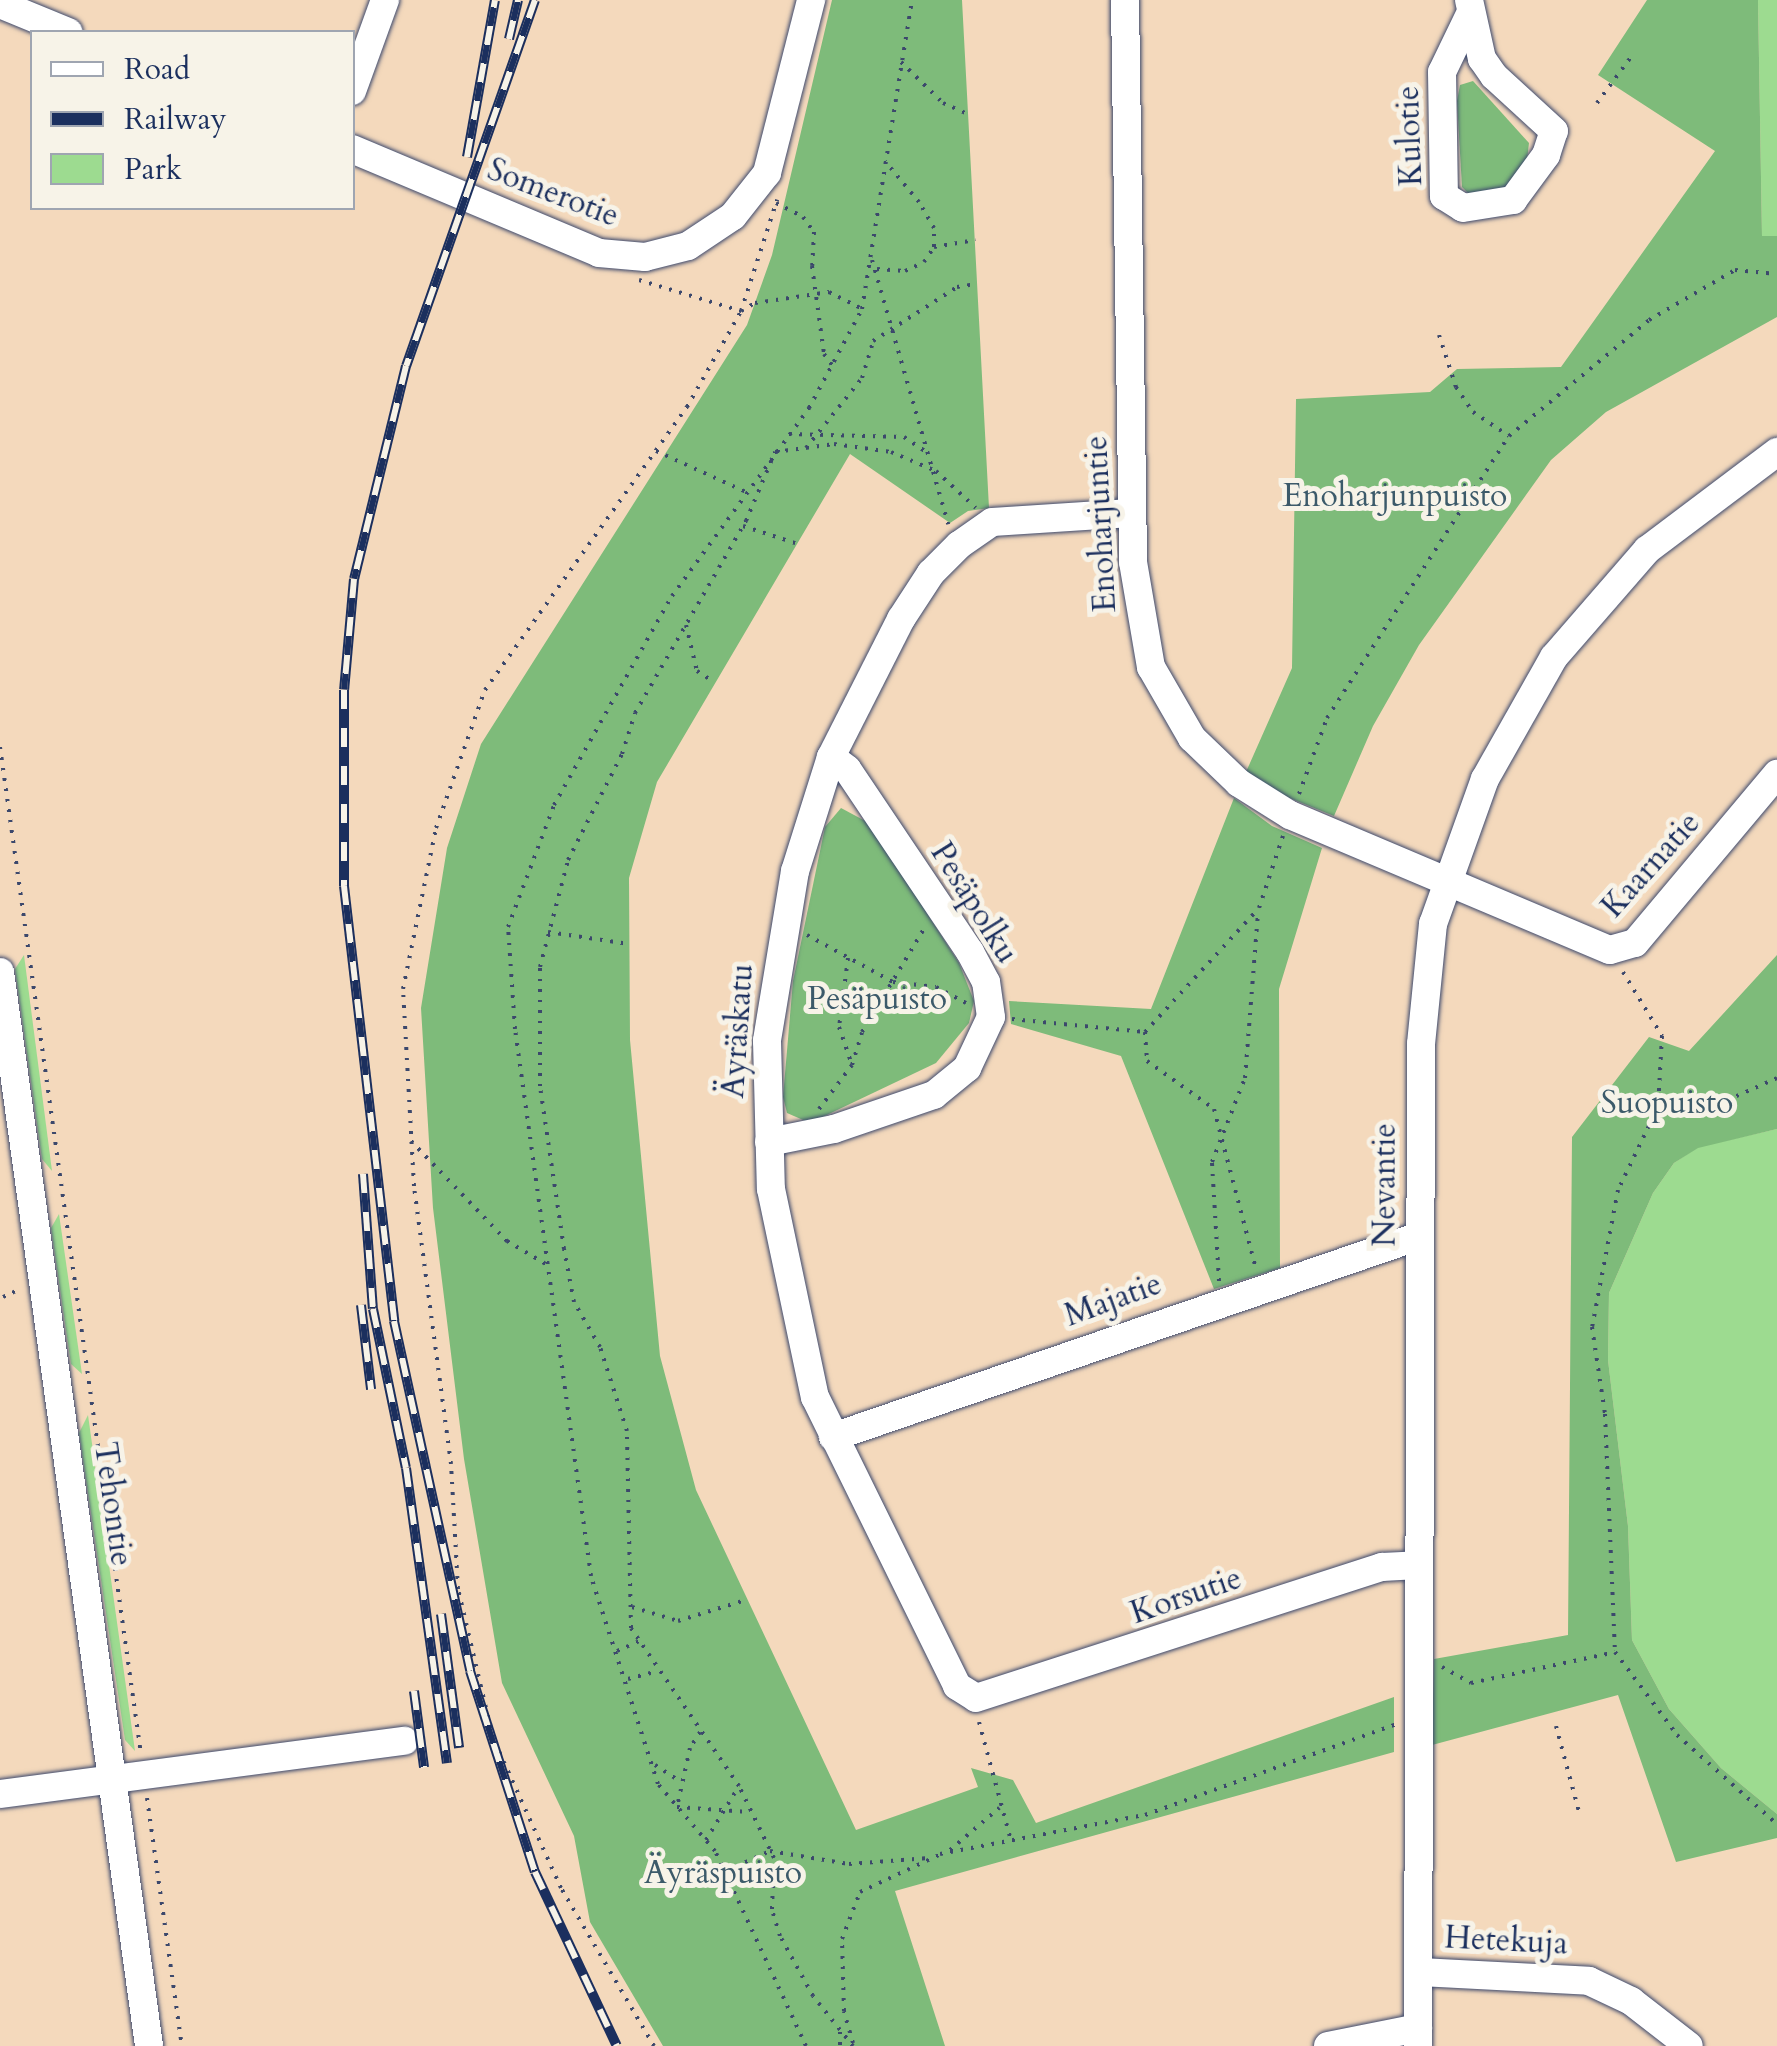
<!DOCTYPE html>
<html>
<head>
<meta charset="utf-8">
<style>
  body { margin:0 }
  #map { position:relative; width:1777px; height:2046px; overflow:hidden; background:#f4d9bc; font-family:Cardo,serif }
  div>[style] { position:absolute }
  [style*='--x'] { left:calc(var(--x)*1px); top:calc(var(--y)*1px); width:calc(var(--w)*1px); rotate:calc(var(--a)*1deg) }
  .green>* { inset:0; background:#9ddb90 }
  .forest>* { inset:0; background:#7ebb7a }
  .path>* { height:4px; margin-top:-2px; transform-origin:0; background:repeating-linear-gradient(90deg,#3c486c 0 2.5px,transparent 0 10.5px) }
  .roads { filter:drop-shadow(0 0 2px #3c486c) drop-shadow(0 0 2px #3c486c) }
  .minor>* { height:28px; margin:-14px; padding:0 14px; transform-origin:14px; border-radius:14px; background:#fff }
  .rail>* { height:10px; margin-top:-5px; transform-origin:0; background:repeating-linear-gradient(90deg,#f7f3e8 0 19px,#1b2f5e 0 38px); box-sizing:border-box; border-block:2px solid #1b2f5e }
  span { translate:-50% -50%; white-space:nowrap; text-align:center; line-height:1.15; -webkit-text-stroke:10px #f7f3e8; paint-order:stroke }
  .street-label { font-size:32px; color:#1b2f5e }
  .park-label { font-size:32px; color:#3c5a6a }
  .legend { position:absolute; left:30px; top:30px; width:325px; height:180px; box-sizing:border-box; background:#f7f3e8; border:2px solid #9fa5b1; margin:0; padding:12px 18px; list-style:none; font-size:30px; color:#1b2f5e }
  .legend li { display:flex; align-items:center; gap:20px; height:50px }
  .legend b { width:50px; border:2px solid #9fa5b1 }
</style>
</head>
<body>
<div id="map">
  <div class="green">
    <div style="clip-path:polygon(1758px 0,1777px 0,1777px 236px,1762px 236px)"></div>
    <div style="clip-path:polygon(24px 955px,52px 1171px,42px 1159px,15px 969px)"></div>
    <div style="clip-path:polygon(1777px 1129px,1777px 1814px,1721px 1768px,1669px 1709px,1632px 1640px,1628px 1526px,1608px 1360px,1609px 1293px,1653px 1193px,1674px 1163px,1698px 1147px)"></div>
    <div style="clip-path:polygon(59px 1214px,82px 1374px,71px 1364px,51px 1228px)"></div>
    <div style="clip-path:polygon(88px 1415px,135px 1751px,125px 1740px,79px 1433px)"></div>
  </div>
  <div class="forest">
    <div style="clip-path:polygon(832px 0,962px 0,989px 508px,968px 511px,950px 523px,850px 454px,657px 782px,629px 878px,630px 1040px,660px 1356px,696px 1490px,856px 1830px,978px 1787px,971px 1768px,1013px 1780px,1036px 1823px,1394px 1697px,1394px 1752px,895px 1891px,945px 2046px,663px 2046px,590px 1922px,574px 1836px,502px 1683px,464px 1459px,433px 1208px,421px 1008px,447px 848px,481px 744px,747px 325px,772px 255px)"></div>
    <div style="clip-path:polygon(1647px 0,1758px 0,1762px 236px,1777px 236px,1777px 317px,1606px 412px,1551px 460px,1419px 645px,1373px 726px,1334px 816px,1282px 795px,1246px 772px,1292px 668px,1296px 399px,1430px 392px,1457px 369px,1561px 367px,1715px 151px,1598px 75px)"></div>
    <div style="clip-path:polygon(1473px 81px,1529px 143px,1526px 168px,1512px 194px,1469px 194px,1462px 187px,1457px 101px,1460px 85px)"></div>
    <div style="clip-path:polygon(1234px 798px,1272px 826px,1322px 848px,1279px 989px,1280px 1268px,1214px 1289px,1121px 1056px,1011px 1024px,1009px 1001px,1151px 1009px)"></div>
    <div style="clip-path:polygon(841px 808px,869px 823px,959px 963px,974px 1001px,969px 1023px,936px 1063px,810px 1123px,787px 1113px,783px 1097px,793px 981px,825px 827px)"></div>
    <div style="clip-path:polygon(1777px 955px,1777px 1129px,1698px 1148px,1674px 1163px,1653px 1193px,1609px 1293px,1608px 1360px,1628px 1526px,1632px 1640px,1669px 1709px,1721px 1768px,1777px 1814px,1777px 1838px,1676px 1862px,1618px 1695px,1432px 1745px,1434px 1659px,1568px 1635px,1572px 1137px,1649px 1037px,1689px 1051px)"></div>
  </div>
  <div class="path">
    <div style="--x:901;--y:62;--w:59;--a:44.3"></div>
    <div style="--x:943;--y:103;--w:27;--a:24"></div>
    <div style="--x:1597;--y:103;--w:57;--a:-53.5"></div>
    <div style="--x:776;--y:203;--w:30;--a:27"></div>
    <div style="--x:803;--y:217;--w:19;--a:54"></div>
    <div style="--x:814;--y:232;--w:34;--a:93"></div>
    <div style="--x:812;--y:266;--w:89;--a:82.2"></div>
    <div style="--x:824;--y:354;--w:17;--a:54"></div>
    <div style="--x:934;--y:247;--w:42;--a:-9.7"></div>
    <div style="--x:872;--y:260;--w:275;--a:73.9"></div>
    <div style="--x:877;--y:269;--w:28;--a:4"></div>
    <div style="--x:905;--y:271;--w:21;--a:-25"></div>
    <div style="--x:924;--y:262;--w:18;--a:-56"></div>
    <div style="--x:934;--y:247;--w:19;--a:-90"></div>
    <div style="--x:934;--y:228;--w:30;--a:-120"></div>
    <div style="--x:919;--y:202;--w:53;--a:-129.7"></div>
    <div style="--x:639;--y:280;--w:107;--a:16.9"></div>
    <div style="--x:741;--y:311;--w:16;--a:-30"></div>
    <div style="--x:755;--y:303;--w:75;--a:-8.5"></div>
    <div style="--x:829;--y:292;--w:37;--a:27"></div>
    <div style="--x:1439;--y:335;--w:55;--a:71.9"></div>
    <div style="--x:1456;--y:387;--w:30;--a:56"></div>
    <div style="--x:1473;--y:412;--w:43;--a:33.7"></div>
    <div style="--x:789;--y:434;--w:115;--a:1.5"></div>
    <div style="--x:904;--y:437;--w:30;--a:34"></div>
    <div style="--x:806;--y:448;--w:90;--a:-51.3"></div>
    <div style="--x:862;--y:378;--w:39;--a:-73"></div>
    <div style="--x:873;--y:341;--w:100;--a:-32.7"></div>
    <div style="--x:957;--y:287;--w:20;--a:-9"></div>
    <div style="--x:656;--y:451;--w:99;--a:24.5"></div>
    <div style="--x:743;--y:526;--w:55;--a:18.1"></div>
    <div style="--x:686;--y:625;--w:47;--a:76.6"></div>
    <div style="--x:697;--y:671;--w:20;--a:33"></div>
    <div style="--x:0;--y:747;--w:1017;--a:82.03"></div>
    <div style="--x:1299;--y:794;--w:81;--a:-69.8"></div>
    <div style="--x:1327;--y:718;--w:336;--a:-57.2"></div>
    <div style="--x:1509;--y:436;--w:182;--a:-39.6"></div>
    <div style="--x:1649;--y:320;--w:99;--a:-30.2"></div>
    <div style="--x:1735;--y:270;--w:42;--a:5.4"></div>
    <div style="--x:548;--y:932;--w:82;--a:8.4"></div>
    <div style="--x:807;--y:935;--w:98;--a:28.7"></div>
    <div style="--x:893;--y:982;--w:43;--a:6.6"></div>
    <div style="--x:936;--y:987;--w:34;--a:28"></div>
    <div style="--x:848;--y:958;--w:70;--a:97.4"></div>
    <div style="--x:839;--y:1027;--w:40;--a:71.1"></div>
    <div style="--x:1623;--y:972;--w:75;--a:58.6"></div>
    <div style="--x:1662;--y:1036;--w:71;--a:93.2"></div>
    <div style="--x:1012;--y:1019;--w:134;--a:5.6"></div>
    <div style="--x:1145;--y:1032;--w:29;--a:86"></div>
    <div style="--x:1147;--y:1061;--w:82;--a:35.6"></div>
    <div style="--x:1214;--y:1109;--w:165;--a:75.3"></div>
    <div style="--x:1145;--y:1032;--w:168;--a:-47.4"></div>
    <div style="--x:1259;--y:908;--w:76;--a:-71.6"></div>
    <div style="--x:1777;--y:1078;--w:59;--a:156"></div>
    <div style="--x:1723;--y:1102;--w:65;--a:175.6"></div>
    <div style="--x:1658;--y:1107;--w:92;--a:115.7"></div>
    <div style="--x:1618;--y:1190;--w:139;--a:100.7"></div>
    <div style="--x:1592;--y:1327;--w:88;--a:81.5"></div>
    <div style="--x:1605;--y:1414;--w:238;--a:87.6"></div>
    <div style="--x:1615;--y:1652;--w:104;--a:53.2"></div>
    <div style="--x:1677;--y:1735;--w:134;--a:41.7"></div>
    <div style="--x:819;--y:1109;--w:55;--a:-53.1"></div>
    <div style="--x:852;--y:1065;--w:34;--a:-73"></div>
    <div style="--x:862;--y:1032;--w:120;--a:-59"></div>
    <div style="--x:411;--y:1141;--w:139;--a:46.2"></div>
    <div style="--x:507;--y:1241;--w:49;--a:30.8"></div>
    <div style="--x:1219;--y:1281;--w:119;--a:-93.4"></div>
    <div style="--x:1212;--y:1162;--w:90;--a:-68.6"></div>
    <div style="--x:1245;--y:1078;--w:167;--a:-85.5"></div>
    <div style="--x:3;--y:1297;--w:19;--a:-25"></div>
    <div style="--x:632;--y:1607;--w:48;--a:16.9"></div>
    <div style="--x:678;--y:1621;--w:71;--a:-17.2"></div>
    <div style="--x:617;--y:1651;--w:24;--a:-24"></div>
    <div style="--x:1442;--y:1667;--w:33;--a:29"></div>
    <div style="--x:1471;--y:1683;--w:147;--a:-12.1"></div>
    <div style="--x:628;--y:1679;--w:30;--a:-15"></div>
    <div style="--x:979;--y:1722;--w:123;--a:74.9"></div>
    <div style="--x:1556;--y:1726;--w:89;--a:75"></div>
    <div style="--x:700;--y:1732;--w:19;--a:122"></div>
    <div style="--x:690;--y:1748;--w:60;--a:102.4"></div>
    <div style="--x:677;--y:1807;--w:72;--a:4"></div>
    <div style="--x:655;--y:1765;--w:30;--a:33"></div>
    <div style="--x:147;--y:1798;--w:250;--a:82"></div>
    <div style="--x:706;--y:1840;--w:63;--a:-58.6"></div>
    <div style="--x:950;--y:1850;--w:65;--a:-40.6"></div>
    <div style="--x:940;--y:1854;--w:209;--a:-10.8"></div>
    <div style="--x:1145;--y:1815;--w:268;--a:-19.9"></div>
    <div style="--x:726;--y:1871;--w:48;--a:-24.4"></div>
    <div style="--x:770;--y:1851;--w:80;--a:9.3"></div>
    <div style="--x:849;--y:1864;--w:80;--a:-4.3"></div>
    <div style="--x:840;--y:2032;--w:14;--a:90"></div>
    <div style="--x:853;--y:2043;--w:33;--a:-106"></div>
    <div style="--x:844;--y:2011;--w:72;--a:-91.6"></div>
    <div style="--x:842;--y:1939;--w:50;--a:-69"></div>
    <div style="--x:860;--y:1892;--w:89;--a:-25.1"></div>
    <div style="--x:654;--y:2046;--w:183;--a:-120.5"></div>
    <div style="--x:561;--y:1888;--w:165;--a:-114.4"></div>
    <div style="--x:493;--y:1738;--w:153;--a:-103.2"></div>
    <div style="--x:458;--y:1589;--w:125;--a:-93.2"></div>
    <div style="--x:451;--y:1464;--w:280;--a:-97.6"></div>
    <div style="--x:414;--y:1186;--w:197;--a:-93.2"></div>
    <div style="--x:403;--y:989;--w:164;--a:-78.4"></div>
    <div style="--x:436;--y:828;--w:146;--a:-70.5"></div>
    <div style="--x:485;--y:690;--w:348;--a:-54.5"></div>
    <div style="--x:687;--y:407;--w:110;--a:-60.6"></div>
    <div style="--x:741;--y:311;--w:117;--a:-72"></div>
    <div style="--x:806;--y:2046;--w:215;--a:-115"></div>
    <div style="--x:715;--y:1851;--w:88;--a:-130.4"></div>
    <div style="--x:658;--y:1784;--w:219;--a:-107.9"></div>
    <div style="--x:591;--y:1576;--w:552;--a:-97.91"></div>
    <div style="--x:515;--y:1029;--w:102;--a:-93.9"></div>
    <div style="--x:508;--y:927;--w:130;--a:-69.3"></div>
    <div style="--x:554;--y:805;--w:240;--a:-60.6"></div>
    <div style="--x:672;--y:596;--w:233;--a:-53.9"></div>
    <div style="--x:809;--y:408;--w:112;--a:-61.8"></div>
    <div style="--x:862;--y:309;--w:313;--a:-80.8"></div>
    <div style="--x:853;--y:2046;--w:64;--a:-128.7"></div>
    <div style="--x:813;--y:1996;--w:68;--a:-118.8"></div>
    <div style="--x:780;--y:1936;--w:28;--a:-107"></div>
    <div style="--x:772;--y:1909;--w:51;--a:-87.8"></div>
    <div style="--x:774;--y:1858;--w:80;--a:-115.9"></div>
    <div style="--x:739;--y:1786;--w:191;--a:-124.4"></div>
    <div style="--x:631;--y:1628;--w:197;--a:-91.2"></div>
    <div style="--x:627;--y:1431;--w:88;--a:-107.8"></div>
    <div style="--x:600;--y:1347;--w:52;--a:-120"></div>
    <div style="--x:574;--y:1302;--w:54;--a:-100.7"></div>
    <div style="--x:564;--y:1249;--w:165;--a:-98.4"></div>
    <div style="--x:540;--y:1086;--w:119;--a:-90"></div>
    <div style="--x:540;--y:967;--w:111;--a:-75.3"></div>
    <div style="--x:568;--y:860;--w:119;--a:-63"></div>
    <div style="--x:622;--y:754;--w:43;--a:-72.4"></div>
    <div style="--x:635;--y:713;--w:222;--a:-60"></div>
    <div style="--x:746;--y:521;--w:75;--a:-67.2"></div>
    <div style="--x:775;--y:452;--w:60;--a:-7.7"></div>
    <div style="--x:834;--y:444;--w:58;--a:8"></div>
    <div style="--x:891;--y:452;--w:49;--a:22.9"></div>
    <div style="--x:936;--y:471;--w:54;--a:42.8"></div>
  </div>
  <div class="roads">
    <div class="minor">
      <div style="--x:1125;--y:0;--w:562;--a:89.18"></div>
      <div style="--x:1133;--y:562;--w:107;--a:80.3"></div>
      <div style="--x:1151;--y:667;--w:82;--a:60"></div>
      <div style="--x:1192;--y:738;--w:65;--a:43.8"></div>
      <div style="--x:1239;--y:783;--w:60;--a:32.1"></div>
      <div style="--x:1290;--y:815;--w:347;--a:22.9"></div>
      <div style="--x:1610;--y:950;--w:26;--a:-16"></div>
      <div style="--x:1635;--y:943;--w:221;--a:-50"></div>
      <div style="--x:0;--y:4;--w:74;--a:22.4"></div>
      <div style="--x:1469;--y:16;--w:62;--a:115.7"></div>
      <div style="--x:1442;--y:72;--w:124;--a:89.1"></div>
      <div style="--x:1444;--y:196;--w:22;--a:32"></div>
      <div style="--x:1463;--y:208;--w:51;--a:-9.1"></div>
      <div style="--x:1513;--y:200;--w:56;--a:-53.7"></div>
      <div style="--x:1546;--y:155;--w:25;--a:-72"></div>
      <div style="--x:1554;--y:131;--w:81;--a:-137.5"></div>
      <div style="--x:1494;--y:76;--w:21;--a:-125"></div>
      <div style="--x:1482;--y:59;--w:60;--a:-102.4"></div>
      <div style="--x:352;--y:91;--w:97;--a:-70.1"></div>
      <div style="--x:352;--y:149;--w:268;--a:22.8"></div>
      <div style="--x:599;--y:253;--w:46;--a:5"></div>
      <div style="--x:645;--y:257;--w:44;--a:-14.3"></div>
      <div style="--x:688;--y:246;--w:54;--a:-33.7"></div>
      <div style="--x:733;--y:216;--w:55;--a:-51.7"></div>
      <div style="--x:767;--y:173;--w:179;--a:-75.7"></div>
      <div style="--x:1131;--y:513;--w:139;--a:176.3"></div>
      <div style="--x:992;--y:522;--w:40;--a:145.1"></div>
      <div style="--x:959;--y:545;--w:40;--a:135"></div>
      <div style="--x:931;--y:573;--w:55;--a:123.1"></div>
      <div style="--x:901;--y:619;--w:155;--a:116.9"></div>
      <div style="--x:831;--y:757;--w:120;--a:107.5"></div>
      <div style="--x:795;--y:871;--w:172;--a:99.4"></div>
      <div style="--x:767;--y:1041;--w:148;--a:88.5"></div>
      <div style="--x:771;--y:1189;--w:213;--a:78.1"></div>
      <div style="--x:815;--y:1397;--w:322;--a:63.8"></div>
      <div style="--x:957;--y:1686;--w:22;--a:32"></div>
      <div style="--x:976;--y:1698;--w:427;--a:-17.9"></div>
      <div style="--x:1382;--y:1567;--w:36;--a:-3"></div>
      <div style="--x:0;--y:972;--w:1084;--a:82.1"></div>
      <div style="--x:769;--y:1142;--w:66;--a:-11.3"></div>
      <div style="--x:834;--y:1129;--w:106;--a:-18.8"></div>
      <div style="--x:934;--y:1095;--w:43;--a:-39.3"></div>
      <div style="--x:967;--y:1068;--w:56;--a:-64.8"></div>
      <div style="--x:991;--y:1017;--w:35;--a:-98"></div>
      <div style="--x:986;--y:982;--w:34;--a:-118"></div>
      <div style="--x:970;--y:952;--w:220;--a:-123.9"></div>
      <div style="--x:847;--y:769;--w:20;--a:-143"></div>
      <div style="--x:833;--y:1437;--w:620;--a:-18.93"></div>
      <div style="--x:0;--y:1794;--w:408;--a:-7.5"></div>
      <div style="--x:1420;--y:1972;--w:169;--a:3"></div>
      <div style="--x:1589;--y:1981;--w:47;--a:25.5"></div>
      <div style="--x:1631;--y:2001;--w:73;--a:37.8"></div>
      <div style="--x:1328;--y:2046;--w:92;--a:-11.3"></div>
      <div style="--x:1418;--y:2046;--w:1002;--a:-89.83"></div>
      <div style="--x:1421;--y:1044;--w:121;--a:-84.3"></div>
      <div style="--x:1433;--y:924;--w:154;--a:-70.3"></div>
      <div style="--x:1485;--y:779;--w:140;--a:-60.5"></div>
      <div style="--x:1554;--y:657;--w:142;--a:-49"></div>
      <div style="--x:1647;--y:550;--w:163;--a:-37"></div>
    </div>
  </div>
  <div class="rail">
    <div style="--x:535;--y:0;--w:388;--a:109.4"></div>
    <div style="--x:406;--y:366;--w:219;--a:103.7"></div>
    <div style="--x:354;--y:579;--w:111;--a:95.1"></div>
    <div style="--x:344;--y:690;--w:196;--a:90"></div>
    <div style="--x:344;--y:886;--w:438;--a:83.4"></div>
    <div style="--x:394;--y:1321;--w:358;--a:77.7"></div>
    <div style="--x:470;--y:1671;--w:211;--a:72.1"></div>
    <div style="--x:535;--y:1872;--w:192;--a:64.8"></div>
    <div style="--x:509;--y:39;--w:40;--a:-77"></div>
    <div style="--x:467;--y:157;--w:159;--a:-79.9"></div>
    <div style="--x:363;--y:1174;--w:135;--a:85.8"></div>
    <div style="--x:373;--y:1309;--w:162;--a:78.3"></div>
    <div style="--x:406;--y:1468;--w:298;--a:82.1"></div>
    <div style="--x:361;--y:1305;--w:85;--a:83.2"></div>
    <div style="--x:441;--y:1614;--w:135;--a:82.3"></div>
    <div style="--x:414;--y:1691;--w:77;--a:82.5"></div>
  </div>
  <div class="street-label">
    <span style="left:1410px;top:136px;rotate:-92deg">Kulotie</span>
    <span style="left:553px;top:193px;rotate:21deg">Somerotie</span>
    <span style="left:1101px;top:524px;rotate:-93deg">Enoharjuntie</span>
    <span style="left:1651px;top:865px;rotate:-48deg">Kaarnatie</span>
    <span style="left:974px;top:903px;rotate:58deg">Pesäpolku</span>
    <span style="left:738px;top:1031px;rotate:-86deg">Äyräskatu</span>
    <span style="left:1385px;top:1185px;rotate:-90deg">Nevantie</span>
    <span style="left:1113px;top:1300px;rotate:-20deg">Majatie</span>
    <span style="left:113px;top:1504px;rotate:82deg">Tehontie</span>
    <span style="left:1186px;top:1596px;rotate:-19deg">Korsutie</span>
    <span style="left:1506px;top:1941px;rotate:3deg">Hetekuja</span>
  </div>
  <div class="park-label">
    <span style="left:1395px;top:496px">Enoharjunpuisto</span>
    <span style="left:877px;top:999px">Pesäpuisto</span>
    <span style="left:1667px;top:1103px">Suopuisto</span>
    <span style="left:723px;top:1873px">Äyräspuisto</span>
  </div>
  <ul class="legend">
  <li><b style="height:12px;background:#fff"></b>Road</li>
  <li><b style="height:12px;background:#1b2f5e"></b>Railway</li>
  <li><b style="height:28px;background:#9ddb90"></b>Park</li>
  </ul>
</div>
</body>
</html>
